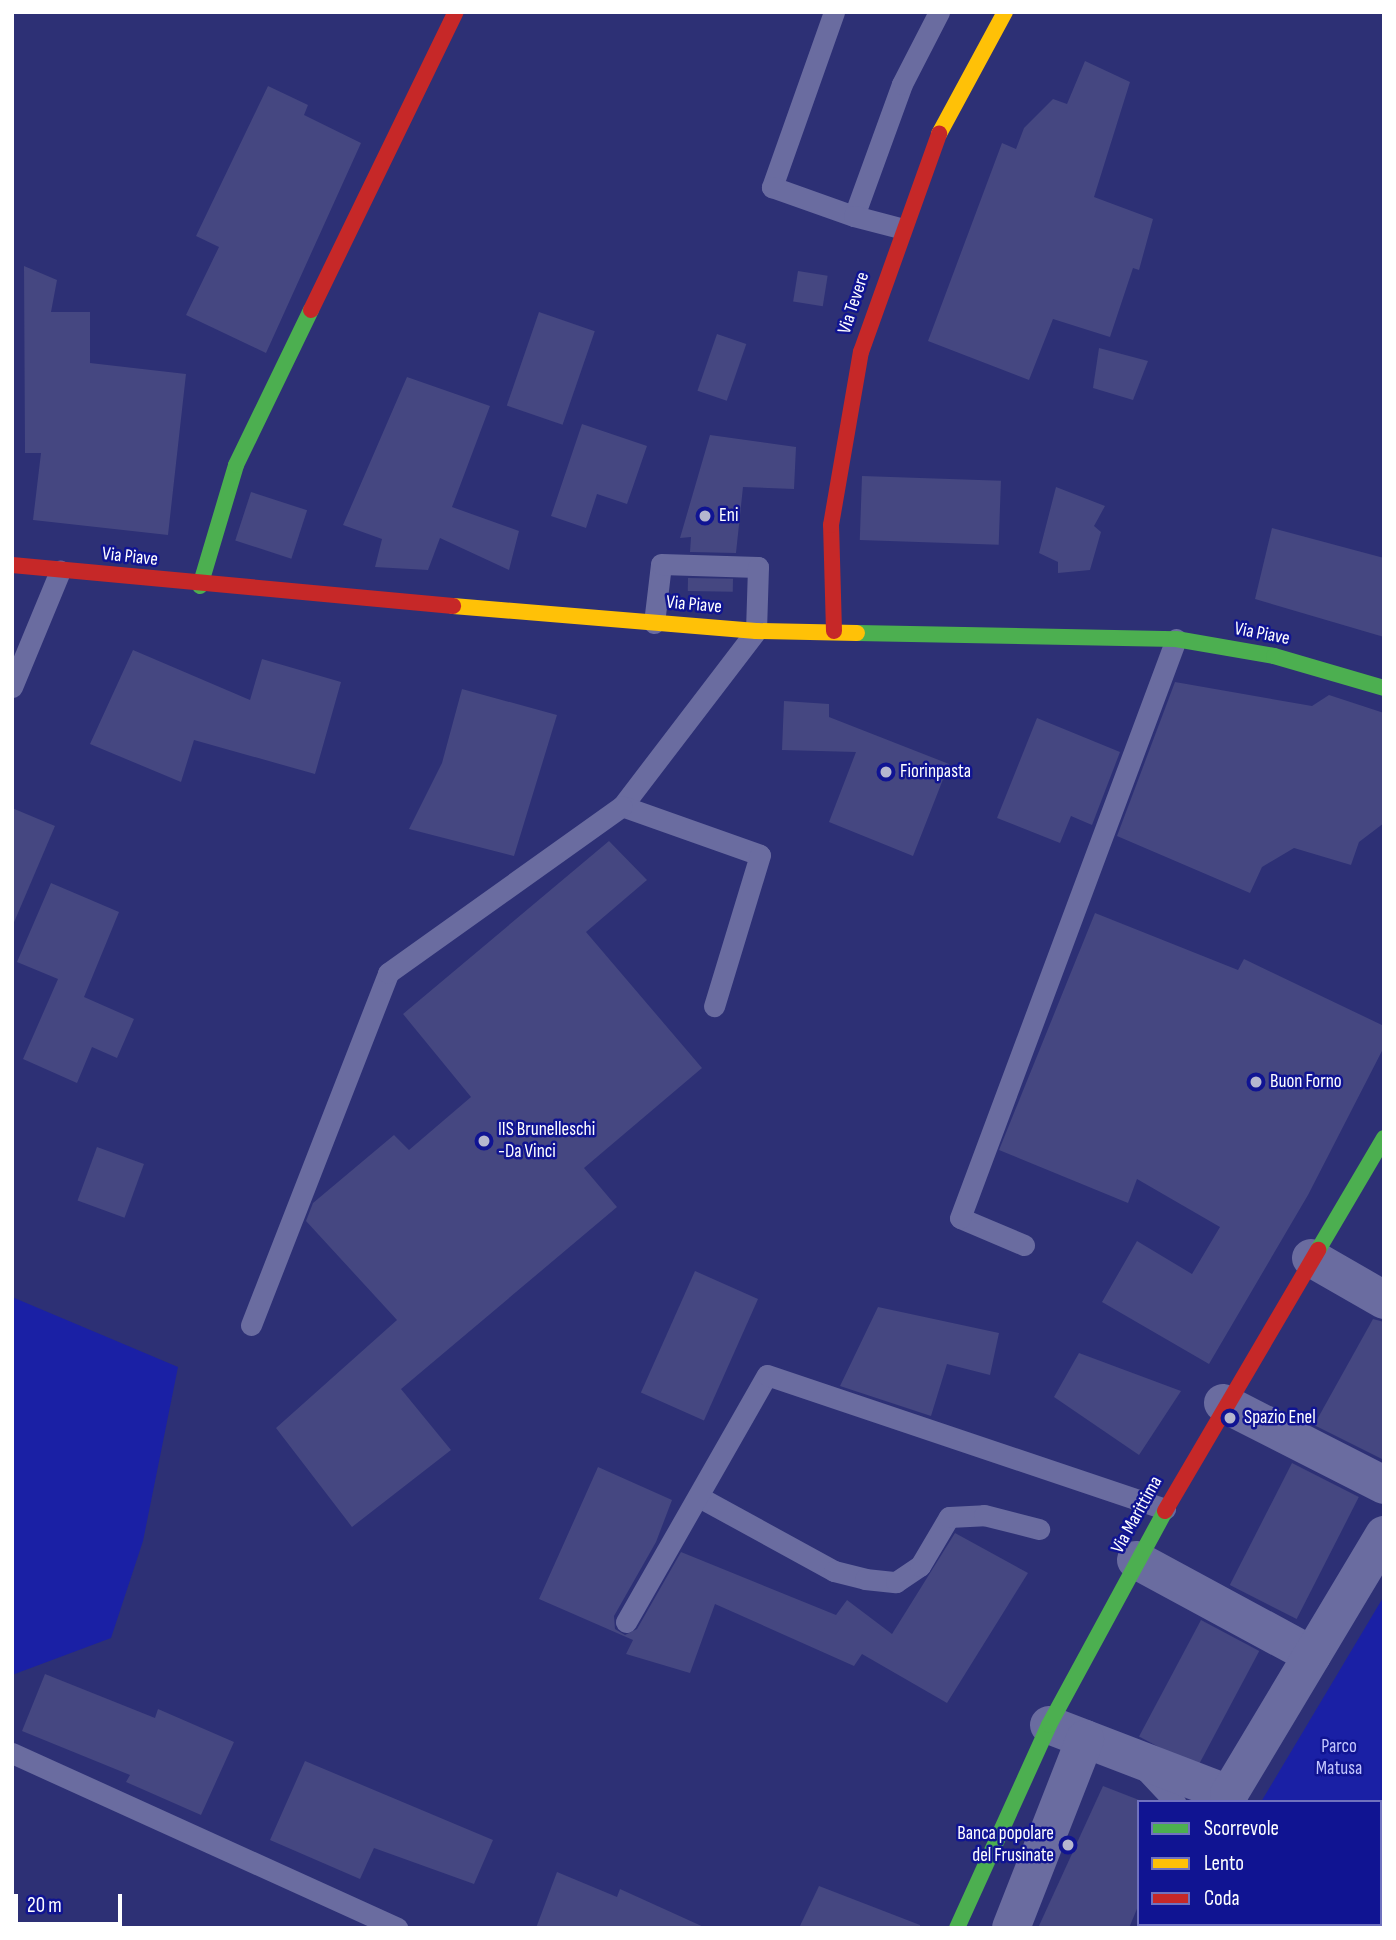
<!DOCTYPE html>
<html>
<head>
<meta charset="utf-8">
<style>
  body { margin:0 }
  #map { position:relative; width:1396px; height:1940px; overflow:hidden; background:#2d3075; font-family:"Sofia Sans Condensed",sans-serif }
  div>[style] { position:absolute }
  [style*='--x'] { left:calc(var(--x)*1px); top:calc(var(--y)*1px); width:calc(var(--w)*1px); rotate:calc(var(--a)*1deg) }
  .green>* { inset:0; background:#1a20a5 }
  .building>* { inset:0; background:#454781; transform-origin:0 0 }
  .lane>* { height:21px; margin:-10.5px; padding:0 10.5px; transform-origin:10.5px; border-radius:10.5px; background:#6a6ca0 }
  .street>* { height:38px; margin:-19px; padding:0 19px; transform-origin:19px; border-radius:19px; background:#6a6ca0 }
  .fast>* { height:16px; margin:-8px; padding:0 8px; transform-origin:8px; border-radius:8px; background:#4caf50 }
  .slow>* { height:16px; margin:-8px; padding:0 8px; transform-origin:8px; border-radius:8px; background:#ffc107 }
  .jam>* { height:16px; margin:-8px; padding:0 8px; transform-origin:8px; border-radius:8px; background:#c62828 }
  .dots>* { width:19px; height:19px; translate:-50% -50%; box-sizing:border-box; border:4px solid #101492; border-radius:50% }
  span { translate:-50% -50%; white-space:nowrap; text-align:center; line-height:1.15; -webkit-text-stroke:5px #101492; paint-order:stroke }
  .street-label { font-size:19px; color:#fff }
  .poi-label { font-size:19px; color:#fff }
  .left { translate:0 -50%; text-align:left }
  .right { translate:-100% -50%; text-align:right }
  .park-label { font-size:19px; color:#c3c6fe }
  .frame { position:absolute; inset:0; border:14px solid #fff; pointer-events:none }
  .legend { position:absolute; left:1137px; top:1800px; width:245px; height:126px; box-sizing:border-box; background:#101492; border:2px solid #7072be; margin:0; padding:9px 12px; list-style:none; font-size:21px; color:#fff }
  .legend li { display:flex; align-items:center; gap:14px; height:35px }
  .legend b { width:35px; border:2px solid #7072be }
  .scale { position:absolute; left:14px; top:1894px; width:108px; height:32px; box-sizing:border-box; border:4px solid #fff; border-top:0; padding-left:9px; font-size:21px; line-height:24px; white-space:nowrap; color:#fff; -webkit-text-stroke:5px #101492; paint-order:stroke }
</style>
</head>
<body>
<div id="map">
  <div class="green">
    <div style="clip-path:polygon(12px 1297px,178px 1367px,143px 1541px,111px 1638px,12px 1675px)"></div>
    <div style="clip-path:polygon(1384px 1596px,1384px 1905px,1380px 1802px,1261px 1802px)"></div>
  </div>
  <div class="building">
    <div style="clip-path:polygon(1085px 61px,1130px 82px,1094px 197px,1153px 219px,1139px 270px,1133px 268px,1110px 337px,1053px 319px,1029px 380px,928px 341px,1002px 143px,1016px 149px,1024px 128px,1053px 99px,1067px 104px)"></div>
    <div style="clip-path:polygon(268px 86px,308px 105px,304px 115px,361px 143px,266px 353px,186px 315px,219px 247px,196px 236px)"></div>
    <div style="clip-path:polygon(24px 266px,57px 280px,51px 312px,90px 312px,90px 363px,186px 374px,168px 535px,33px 520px,41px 453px,25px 453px)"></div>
    <div style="left:798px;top:271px;width:30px;height:31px;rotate:9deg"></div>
    <div style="left:539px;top:312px;width:59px;height:99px;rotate:19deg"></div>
    <div style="left:717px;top:334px;width:31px;height:60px;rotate:19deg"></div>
    <div style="clip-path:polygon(1099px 348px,1148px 361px,1133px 400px,1093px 388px)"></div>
    <div style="clip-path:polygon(407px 377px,490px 406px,452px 507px,519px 531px,509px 570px,440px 538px,428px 570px,375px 567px,382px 539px,343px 525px)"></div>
    <div style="clip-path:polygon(582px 424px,647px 446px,627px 504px,597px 494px,586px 528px,551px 516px)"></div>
    <div style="clip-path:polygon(710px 435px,796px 447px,794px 489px,743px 487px,736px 553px,690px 552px,691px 537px,680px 538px)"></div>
    <div style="left:862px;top:476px;width:139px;height:64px;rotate:2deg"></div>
    <div style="clip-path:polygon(1056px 487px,1105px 506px,1094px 526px,1101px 532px,1090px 570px,1058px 573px,1058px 562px,1039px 553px)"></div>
    <div style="left:251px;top:492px;width:59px;height:51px;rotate:18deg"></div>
    <div style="clip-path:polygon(1272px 528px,1384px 558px,1384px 637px,1255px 599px)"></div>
    <div style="left:688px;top:578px;width:45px;height:13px;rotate:1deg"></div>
    <div style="clip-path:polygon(133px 650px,250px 700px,262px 659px,341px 682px,315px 774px,194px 740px,181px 782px,90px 744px)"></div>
    <div style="clip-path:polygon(1175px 682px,1312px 706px,1329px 695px,1384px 713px,1384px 823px,1359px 842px,1351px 865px,1294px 848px,1262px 867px,1250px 893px,1117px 836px)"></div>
    <div style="clip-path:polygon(462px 689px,557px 715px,514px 856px,409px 829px,442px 763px)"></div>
    <div style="clip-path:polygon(784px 701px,829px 704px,829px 717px,949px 764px,913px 856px,829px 822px,856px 752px,782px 750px)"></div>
    <div style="clip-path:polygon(1037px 718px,1120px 752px,1092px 825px,1071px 816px,1060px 843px,997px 818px)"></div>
    <div style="clip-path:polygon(12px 808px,55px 826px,12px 927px)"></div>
    <div style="clip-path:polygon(609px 841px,647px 880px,586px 932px,702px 1068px,584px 1168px,617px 1207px,401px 1389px,451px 1450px,352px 1527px,276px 1428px,397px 1320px,306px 1221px,313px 1203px,394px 1135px,409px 1150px,471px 1097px,403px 1014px)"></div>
    <div style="clip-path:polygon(51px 883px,119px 912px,84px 997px,134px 1019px,117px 1058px,92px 1047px,77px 1083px,23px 1059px,58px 979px,17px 962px)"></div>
    <div style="clip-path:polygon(1095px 913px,1238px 970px,1244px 959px,1384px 1026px,1384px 1047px,1308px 1195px,1209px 1364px,1102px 1302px,1137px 1241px,1192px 1274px,1220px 1227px,1137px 1179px,1128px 1203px,999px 1150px)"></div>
    <div style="left:97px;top:1147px;width:50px;height:57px;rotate:20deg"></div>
    <div style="left:695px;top:1271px;width:69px;height:133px;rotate:24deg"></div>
    <div style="clip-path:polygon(878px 1307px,999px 1333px,990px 1375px,947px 1364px,931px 1416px,840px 1386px)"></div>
    <div style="clip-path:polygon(1373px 1319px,1384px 1322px,1384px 1460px,1314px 1425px)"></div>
    <div style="clip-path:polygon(1079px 1353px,1181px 1391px,1139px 1455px,1054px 1397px)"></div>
    <div style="left:1292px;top:1463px;width:75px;height:137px;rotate:27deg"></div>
    <div style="clip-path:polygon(598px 1467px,672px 1500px,656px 1542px,614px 1616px,615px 1629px,625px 1635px,637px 1629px,681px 1552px,836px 1615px,847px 1600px,892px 1634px,955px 1533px,1028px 1573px,947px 1703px,862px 1654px,854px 1666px,715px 1604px,690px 1673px,626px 1654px,633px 1640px,539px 1599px)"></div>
    <div style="left:1201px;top:1620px;width:66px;height:132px;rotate:28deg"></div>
    <div style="clip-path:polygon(45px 1674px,155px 1718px,158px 1709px,234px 1742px,201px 1815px,126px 1782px,130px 1775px,22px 1731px)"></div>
    <div style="clip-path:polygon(305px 1761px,493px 1840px,474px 1884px,374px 1848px,360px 1879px,270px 1840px)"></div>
    <div style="clip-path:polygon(1103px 1786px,1139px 1800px,1139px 1904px,1129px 1928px,1038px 1928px)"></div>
    <div style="clip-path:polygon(557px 1872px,617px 1897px,620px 1889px,706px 1928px,536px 1928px)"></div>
    <div style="clip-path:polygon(819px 1886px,920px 1925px,920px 1928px,799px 1928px)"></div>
  </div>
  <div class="lane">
    <div style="--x:834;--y:12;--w:186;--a:109.5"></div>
    <div style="--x:772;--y:187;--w:87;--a:19.5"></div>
    <div style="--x:854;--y:216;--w:140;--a:-70"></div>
    <div style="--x:902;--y:84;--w:81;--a:-62.8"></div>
    <div style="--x:854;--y:216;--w:48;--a:14.6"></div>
    <div style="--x:654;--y:623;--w:59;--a:-83.2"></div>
    <div style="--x:661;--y:564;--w:97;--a:1.8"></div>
    <div style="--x:758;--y:567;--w:64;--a:91.8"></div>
    <div style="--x:756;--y:631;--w:220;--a:127.4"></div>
    <div style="--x:622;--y:806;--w:146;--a:19.5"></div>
    <div style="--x:760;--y:855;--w:158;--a:106.9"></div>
    <div style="--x:12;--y:687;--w:126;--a:-67.5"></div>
    <div style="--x:1024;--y:1245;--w:69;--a:-157.1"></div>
    <div style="--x:960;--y:1218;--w:618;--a:-69.54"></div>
    <div style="--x:251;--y:1325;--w:378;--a:-68.7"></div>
    <div style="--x:388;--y:973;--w:287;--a:-35.5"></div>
    <div style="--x:699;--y:1497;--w:154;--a:28.7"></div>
    <div style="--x:834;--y:1571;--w:32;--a:14"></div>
    <div style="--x:865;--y:1579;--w:31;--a:6"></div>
    <div style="--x:896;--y:1582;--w:29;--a:-34"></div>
    <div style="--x:920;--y:1566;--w:57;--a:-59.4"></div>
    <div style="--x:949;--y:1517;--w:35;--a:-3"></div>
    <div style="--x:984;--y:1515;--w:57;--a:14.3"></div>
    <div style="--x:626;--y:1622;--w:284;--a:-60.3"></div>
    <div style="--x:767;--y:1375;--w:420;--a:18.6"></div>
    <div style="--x:12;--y:1753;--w:423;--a:24.4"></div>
    <div style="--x:1143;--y:1768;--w:47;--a:46.7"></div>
    <div style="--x:1295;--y:1924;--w:11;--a:22"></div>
  </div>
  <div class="street">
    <div style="--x:1311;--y:1258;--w:84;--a:29.9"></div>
    <div style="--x:1223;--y:1403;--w:181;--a:27"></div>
    <div style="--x:1136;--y:1560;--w:200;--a:28.4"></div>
    <div style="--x:1049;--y:1725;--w:193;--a:21"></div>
    <div style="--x:1229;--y:1794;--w:302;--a:-59.1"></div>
    <div style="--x:1011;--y:1928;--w:203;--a:-68.6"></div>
  </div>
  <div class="fast">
    <div style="--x:200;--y:586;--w:126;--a:-73.4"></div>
    <div style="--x:236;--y:465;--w:172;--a:-64.2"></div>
    <div style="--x:857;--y:633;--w:319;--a:1.1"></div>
    <div style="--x:1176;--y:639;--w:99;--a:9.8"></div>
    <div style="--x:1274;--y:656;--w:115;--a:16.2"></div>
    <div style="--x:1318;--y:1250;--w:130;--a:-59.5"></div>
    <div style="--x:957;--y:1928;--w:223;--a:-65.6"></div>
    <div style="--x:1049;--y:1725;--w:243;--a:-61.5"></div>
  </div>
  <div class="slow">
    <div style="--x:939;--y:134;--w:139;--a:-61.6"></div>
    <div style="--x:453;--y:606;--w:304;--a:4.7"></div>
    <div style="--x:756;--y:631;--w:101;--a:1.1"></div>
  </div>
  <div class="jam">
    <div style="--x:311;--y:310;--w:331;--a:-64.1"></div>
    <div style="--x:12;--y:565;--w:443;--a:5.3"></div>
    <div style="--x:834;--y:631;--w:106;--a:-91.6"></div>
    <div style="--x:831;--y:525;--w:176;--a:-80.2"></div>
    <div style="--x:861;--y:352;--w:232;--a:-70.3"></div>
    <div style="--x:1165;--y:1511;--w:303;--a:-59.6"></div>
  </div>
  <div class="dots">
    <div style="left:705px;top:516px;background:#b6b7cf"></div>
    <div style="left:886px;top:772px;background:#b6b7cf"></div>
    <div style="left:1256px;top:1082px;background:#b6b7cf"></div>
    <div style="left:484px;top:1141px;background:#b6b7cf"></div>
    <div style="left:1230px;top:1418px;background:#b6b7cf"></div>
    <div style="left:1068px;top:1845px;background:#b6b7cf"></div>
  </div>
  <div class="street-label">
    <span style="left:854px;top:303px;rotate:-72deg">Via Tevere</span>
    <span style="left:130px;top:557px;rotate:6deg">Via Piave</span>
    <span style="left:694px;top:605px;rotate:5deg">Via Piave</span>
    <span style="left:1262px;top:634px;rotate:11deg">Via Piave</span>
    <span style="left:1137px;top:1515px;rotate:-61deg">Via Marittima</span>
  </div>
  <div class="poi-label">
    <span class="left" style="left:719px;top:516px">Eni</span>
    <span class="left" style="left:900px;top:772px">Fiorinpasta</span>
    <span class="left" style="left:1270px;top:1082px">Buon Forno</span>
    <span class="left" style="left:498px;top:1141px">IIS Brunelleschi<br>-Da Vinci</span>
    <span class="left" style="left:1244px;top:1418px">Spazio Enel</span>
    <span class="right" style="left:1054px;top:1845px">Banca popolare<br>del Frusinate</span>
  </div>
  <div class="park-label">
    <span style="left:1339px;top:1758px">Parco<br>Matusa</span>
  </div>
  <div class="frame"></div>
  <ul class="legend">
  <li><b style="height:9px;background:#4caf50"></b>Scorrevole</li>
  <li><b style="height:9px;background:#ffc107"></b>Lento</li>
  <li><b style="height:9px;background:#c62828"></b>Coda</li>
  </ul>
  <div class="scale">20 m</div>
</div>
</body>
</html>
